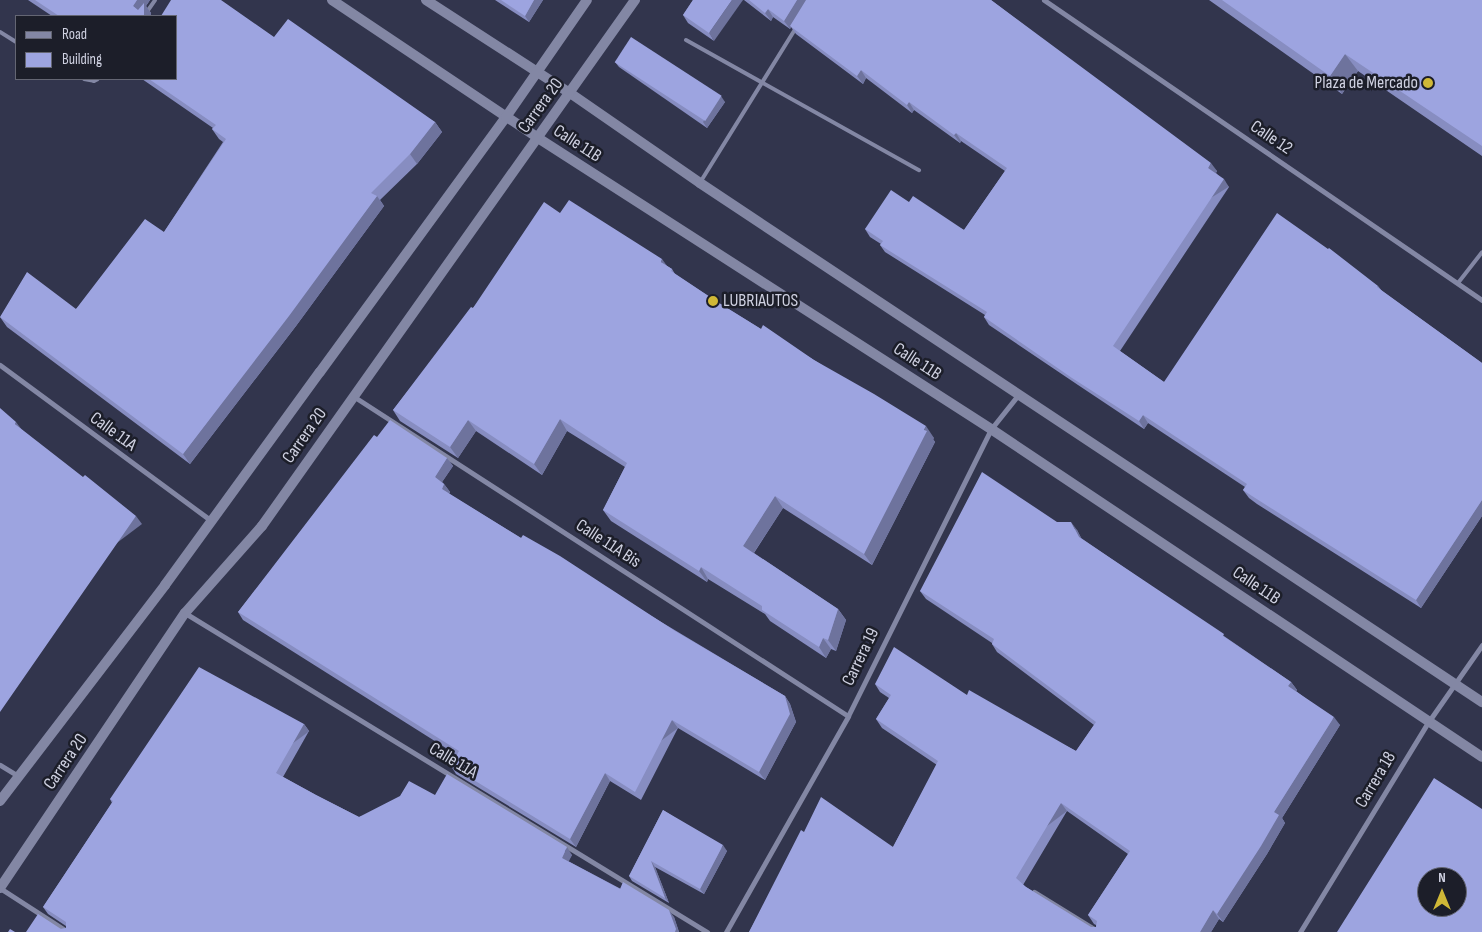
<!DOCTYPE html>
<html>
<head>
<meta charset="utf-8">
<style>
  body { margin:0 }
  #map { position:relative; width:1482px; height:932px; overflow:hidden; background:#32354d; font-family:"Sofia Sans Condensed",sans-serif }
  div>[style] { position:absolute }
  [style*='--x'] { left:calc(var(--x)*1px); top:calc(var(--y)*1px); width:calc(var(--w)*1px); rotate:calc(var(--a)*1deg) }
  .lane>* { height:4px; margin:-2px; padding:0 2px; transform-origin:2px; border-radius:2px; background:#8387a4 }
  .street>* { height:5px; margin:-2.5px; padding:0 2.5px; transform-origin:2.5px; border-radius:2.5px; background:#8387a4 }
  .secondary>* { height:10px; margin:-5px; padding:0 5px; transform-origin:5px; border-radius:5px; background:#8387a4 }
  .wall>* { inset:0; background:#878dc1 }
  .shaded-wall>* { inset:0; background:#6e739d; transform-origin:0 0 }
  .building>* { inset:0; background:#9da4e0; transform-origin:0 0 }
  .dots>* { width:14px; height:14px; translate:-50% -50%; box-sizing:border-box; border:2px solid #1c1e29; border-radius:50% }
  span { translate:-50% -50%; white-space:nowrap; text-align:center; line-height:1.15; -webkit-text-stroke:5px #1c1e29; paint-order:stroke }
  .poi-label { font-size:18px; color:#cfd1e1 }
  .right { translate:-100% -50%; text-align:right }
  .left { translate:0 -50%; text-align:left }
  .street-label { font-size:18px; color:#cfd1e1 }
  .legend { position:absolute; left:15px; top:15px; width:162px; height:65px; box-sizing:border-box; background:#1c1e29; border:1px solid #646673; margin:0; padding:6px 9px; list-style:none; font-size:15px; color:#cfd1e1 }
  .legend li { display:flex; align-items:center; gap:10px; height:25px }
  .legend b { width:25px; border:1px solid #646673 }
  .north { position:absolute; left:1417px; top:867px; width:50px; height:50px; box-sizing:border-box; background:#1c1e29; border:1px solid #646673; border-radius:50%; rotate:0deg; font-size:14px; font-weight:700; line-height:20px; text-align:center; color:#cfd1e1 }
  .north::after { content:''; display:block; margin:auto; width:18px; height:22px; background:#d0b837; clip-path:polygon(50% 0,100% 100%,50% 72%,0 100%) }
</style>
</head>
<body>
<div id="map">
  <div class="lane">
    <div style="--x:144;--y:16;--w:19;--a:-55"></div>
    <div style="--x:0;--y:32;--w:19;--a:32"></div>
    <div style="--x:686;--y:40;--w:267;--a:29.2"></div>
    <div style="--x:84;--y:79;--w:10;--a:11"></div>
    <div style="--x:94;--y:81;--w:4;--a:-27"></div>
    <div style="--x:701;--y:181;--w:180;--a:-58.2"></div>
    <div style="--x:1458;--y:283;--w:39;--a:-52"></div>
  </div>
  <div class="street">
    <div style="--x:1044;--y:0;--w:531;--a:34.41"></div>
    <div style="--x:0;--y:365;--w:261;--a:36.4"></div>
    <div style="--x:353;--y:396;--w:589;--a:32.88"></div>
    <div style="--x:185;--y:613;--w:612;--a:31.43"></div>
    <div style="--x:0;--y:765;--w:21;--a:31"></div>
    <div style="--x:0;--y:888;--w:81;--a:32.9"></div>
    <div style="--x:1034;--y:892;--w:76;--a:31.6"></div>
    <div style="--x:726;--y:932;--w:248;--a:-60.5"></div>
    <div style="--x:848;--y:716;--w:321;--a:-63.5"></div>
    <div style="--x:991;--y:429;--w:43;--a:-51.5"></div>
    <div style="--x:1300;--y:932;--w:247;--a:-58.6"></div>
    <div style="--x:1429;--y:721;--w:93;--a:-55.1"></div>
  </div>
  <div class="secondary">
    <div style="--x:332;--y:0;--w:248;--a:33.8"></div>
    <div style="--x:538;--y:138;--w:538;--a:32.72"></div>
    <div style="--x:991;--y:429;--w:590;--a:33.74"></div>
    <div style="--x:426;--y:0;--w:171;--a:32.9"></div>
    <div style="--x:570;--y:93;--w:158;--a:34.7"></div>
    <div style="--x:700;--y:183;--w:939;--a:33.57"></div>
    <div style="--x:0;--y:801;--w:272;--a:-52.6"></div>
    <div style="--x:165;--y:585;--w:263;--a:-54"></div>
    <div style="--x:320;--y:372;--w:316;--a:-53.9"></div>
    <div style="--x:506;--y:117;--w:142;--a:-55.3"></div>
    <div style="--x:0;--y:888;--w:331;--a:-56.1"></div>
    <div style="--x:185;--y:613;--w:116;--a:-48.5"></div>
    <div style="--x:262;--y:526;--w:645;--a:-54.66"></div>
  </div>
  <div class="wall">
    <div style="clip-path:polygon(28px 0,150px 0,146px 6px,151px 13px,151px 16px,52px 16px)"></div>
    <div style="clip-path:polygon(495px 0,543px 0,529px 22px)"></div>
    <div style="clip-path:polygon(693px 0,714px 41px,688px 23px,683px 15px)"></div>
    <div style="clip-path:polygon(744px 0,991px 0,1217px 171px,1216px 173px,1229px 187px,1120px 351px,1164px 382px,1378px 286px,1382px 291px,1482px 363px,1482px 516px,1421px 608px,1257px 504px,1249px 498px,1243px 490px,1245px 487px,1148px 423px,1144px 429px,1078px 385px,989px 325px,984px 317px,985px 315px,885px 252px,880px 245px,881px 244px,870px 237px,865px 229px,909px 202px,964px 230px,1005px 171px,961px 141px,960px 143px,914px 110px,912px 113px,866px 78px,863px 84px,796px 34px,791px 27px,790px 29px,773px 17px,771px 21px)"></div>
    <div style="clip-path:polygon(1209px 0,1482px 0,1482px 156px,1358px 71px,1342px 94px)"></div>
    <div style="clip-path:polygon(274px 37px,435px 122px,442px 132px,417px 164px,380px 200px,384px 206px,296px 326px,190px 464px,7px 327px,0 317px,76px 309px,164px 232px,223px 142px,219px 139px,212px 129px,213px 128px,142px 79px,176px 79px)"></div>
    <div style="clip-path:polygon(615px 62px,725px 102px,707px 128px,619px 67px)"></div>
    <div style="clip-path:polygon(560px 213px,667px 266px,672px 269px,675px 274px,719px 303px,761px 329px,814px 360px,934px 438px,933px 439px,935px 442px,872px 565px,783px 508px,754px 553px,838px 609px,846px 620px,836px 651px,831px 649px,826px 658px,770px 621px,765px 614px,708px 579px,707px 582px,611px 521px,603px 510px,625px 467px,567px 431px,542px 475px,476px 431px,458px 458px,400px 421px,393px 410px,473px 308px)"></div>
    <div style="clip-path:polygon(377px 437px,447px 458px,453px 466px,442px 482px,444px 484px,450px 492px,449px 494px,521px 538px,785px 696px,790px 704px,796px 722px,765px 780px,678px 728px,641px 800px,610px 781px,576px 847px,456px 774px,451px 766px,457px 755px,243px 620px,238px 612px)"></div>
    <div style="clip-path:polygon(evenodd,1057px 522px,1077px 530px,1081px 538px,1291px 682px,1297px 690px,1296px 691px,1340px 725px,1282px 818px,1285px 823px,1267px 854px,1223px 922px,1219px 919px,1211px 932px,749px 932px,804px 832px,893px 847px,937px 765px,882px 728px,876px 719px,889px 698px,880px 692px,875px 684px,967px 695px,1076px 751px,1094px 725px,997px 652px,992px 644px,992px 643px,926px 599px,920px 591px,1057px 522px,1067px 811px,1128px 854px,1088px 915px,1094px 924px,1096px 925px,1096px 927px,1091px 927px,1026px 887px,1023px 885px,1067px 811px)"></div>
    <div style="clip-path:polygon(304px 724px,309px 731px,283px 777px,316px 795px,359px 817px,435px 795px,572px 855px,568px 861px,674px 917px,679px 932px,26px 932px,66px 928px,66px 926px,48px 914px,43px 907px,112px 803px,110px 799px)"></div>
    <div style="clip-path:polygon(663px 810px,727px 851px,704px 894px,655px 867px,669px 903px,632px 881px,629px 876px)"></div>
  </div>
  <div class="shaded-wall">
    <div style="clip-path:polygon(137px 0,150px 0,146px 6px,151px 13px,151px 16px,144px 16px,133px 6px)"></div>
    <div style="clip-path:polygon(534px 0,543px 0,529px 22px,525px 16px)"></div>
    <div style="clip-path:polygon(732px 0,743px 0,714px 41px,709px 33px)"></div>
    <div style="clip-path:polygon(797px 0,808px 0,790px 29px,784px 21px)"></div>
    <div style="clip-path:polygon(768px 9px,773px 17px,771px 21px,765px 13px)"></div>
    <div style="clip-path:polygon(1345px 54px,1358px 71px,1342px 94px,1330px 76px)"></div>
    <div style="clip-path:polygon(861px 70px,866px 78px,863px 84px,857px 76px)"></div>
    <div style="clip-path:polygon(721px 96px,725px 102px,707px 128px,703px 122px)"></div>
    <div style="clip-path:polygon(909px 102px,914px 110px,912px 113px,907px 105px)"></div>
    <div style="clip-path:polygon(435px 122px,442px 132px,417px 164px,410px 154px)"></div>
    <div style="clip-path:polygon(956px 133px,961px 141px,960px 143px,954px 135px)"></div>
    <div style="clip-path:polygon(1211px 163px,1217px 171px,1214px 176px,1208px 168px)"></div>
    <div style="left:1224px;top:179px;width:9px;height:201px;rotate:58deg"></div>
    <div style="clip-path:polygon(377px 196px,384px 206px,296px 326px,190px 464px,183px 454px)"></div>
    <div style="clip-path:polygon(662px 259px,670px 270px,661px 262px)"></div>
    <div style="clip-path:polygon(1143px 415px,1148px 423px,1144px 429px,1139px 421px)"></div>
    <div style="clip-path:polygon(560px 419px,567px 431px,542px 475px,534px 464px)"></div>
    <div style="clip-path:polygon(468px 420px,476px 431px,458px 458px,450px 447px)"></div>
    <div style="clip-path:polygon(16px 422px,22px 430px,15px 424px)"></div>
    <div style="clip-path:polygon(926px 426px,934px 438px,933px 439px,935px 442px,872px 565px,864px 554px)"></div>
    <div style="clip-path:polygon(447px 458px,453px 466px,440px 485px,435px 477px)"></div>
    <div style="clip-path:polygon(444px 484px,450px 492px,447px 497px,442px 489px)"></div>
    <div style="clip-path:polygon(775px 496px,783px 508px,751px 557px,743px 546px)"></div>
    <div style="clip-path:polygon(1482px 500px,1482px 516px,1421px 608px,1416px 600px)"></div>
    <div style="left:136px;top:516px;width:10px;height:239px;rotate:53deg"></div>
    <div style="clip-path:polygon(1071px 522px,1077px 530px,1085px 545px,1079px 537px)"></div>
    <div style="clip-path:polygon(701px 567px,708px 579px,707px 582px,699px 571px)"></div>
    <div style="clip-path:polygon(838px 609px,846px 620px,836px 651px,828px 640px)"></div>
    <div style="clip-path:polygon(823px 638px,831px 649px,826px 658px,819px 647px)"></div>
    <div style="clip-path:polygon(1291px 682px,1297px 690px,1294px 694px,1288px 686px)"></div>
    <div style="clip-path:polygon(785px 696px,790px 704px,796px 722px,765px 780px,759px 772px)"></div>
    <div style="clip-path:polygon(1334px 717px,1340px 725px,1282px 818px,1285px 823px,1267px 854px,1223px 922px,1217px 914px,1274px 812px)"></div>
    <div style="left:672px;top:720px;width:10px;height:81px;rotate:53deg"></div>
    <div style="left:304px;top:724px;width:9px;height:56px;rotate:54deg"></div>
    <div style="clip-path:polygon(605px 773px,610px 781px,576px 847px,570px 839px)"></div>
    <div style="left:1061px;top:803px;width:10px;height:87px;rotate:53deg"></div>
    <div style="clip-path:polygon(723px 845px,727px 851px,704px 894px,700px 889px)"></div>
    <div style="clip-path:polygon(567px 847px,572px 855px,567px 865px,562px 858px)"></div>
    <div style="clip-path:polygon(651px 861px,655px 867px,669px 903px,665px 898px)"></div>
    <div style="clip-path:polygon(669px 910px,674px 917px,679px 932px,675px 932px)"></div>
    <div style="clip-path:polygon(1213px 910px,1219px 919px,1211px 932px,1200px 932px)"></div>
  </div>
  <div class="building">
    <div style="clip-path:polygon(35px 0,137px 0,133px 6px,138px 10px,144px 3px,144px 16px,59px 16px)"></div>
    <div style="clip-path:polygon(171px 0,221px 0,274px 37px,288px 19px,435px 122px,410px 154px,371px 193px,377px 196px,289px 316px,183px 454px,0 317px,27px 272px,76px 309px,145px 219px,164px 232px,226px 139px,212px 129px,216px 125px,149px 79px,176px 79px,176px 16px,161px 16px)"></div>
    <div style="clip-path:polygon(501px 0,534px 0,525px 16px)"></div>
    <div style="clip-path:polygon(693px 0,732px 0,709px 33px,683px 15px)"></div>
    <div style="clip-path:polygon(749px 0,797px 0,784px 21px,768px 9px,765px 13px)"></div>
    <div style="clip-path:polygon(806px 0,991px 0,1211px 163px,1208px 168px,1224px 179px,1113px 346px,1164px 382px,1277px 213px,1328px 249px,1329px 248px,1378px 286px,1377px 287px,1482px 363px,1482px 500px,1416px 600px,1252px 496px,1243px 490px,1247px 484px,1143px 415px,1139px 421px,1072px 378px,984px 317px,987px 312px,880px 245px,883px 241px,865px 229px,891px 190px,909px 202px,913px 196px,964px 230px,1007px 168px,956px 133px,954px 135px,909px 102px,907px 105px,861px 70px,857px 76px,790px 26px)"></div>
    <div style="clip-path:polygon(1222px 0,1482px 0,1482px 146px,1345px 54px,1330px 76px)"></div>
    <div style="left:631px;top:37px;width:108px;height:30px;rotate:33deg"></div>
    <div style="clip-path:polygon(569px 200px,662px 259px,661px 262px,672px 269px,671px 271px,719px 303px,761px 329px,763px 325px,814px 360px,874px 394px,926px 426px,924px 430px,927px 431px,864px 554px,775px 496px,743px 546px,838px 609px,828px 640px,823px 638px,819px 647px,762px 610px,762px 606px,701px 567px,699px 571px,603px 510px,627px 463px,560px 419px,534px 464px,468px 420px,450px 447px,393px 410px,471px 307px,473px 308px,544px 202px,560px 213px)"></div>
    <div style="clip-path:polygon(0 408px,16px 422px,15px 424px,83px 477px,85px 475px,136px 516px,0 712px)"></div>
    <div style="clip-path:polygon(390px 420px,447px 458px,435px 477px,444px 484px,442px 489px,521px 538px,523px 535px,560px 556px,675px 631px,785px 696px,790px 714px,759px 772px,672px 720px,635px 792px,605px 773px,570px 839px,451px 766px,459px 751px,238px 612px,374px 435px,377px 437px)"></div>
    <div style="clip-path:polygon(evenodd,982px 472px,1057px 522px,1071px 522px,1079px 537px,1224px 634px,1223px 636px,1291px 682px,1288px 686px,1334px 717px,1274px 812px,1279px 815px,1261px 846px,1217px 914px,1213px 910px,1200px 932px,749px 932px,801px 830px,804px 832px,821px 797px,893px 847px,938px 761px,876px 719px,891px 695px,875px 684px,894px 647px,967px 695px,969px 690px,1076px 751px,1096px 722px,992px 644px,994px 639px,920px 591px,982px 472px,1061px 803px,1130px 851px,1088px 915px,1097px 921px,1096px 927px,1091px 927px,1026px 887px,1016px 878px,1061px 803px)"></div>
    <div style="clip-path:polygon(199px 667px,304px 724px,276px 773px,316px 795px,359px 817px,400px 796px,409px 781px,435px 795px,447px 774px,567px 847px,562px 858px,620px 889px,623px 882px,669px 910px,676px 929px,675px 932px,26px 932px,38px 914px,61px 929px,66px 928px,66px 922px,43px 907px,113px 801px,110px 799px)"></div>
    <div style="clip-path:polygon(evenodd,1434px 778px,1482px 809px,1482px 932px,1337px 932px,1434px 778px,1427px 877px,1457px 877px,1457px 907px,1427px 907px,1427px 877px)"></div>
    <div style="clip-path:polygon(663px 810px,723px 845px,700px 889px,651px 861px,665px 898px,629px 876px)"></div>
    <div style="clip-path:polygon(10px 929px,15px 932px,8px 932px)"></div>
  </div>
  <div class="dots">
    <div style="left:1428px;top:83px;background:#d0b837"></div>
    <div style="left:713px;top:301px;background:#d0b837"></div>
  </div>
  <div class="poi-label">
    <span class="right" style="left:1418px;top:83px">Plaza de Mercado</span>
    <span class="left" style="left:723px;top:301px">LUBRIAUTOS</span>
  </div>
  <div class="street-label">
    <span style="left:541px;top:106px;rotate:-54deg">Carrera 20</span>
    <span style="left:1271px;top:138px;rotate:34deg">Calle 12</span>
    <span style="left:577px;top:144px;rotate:33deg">Calle 11B</span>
    <span style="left:917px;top:362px;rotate:33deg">Calle 11B</span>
    <span style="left:113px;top:432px;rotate:36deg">Calle 11A</span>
    <span style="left:305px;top:436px;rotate:-55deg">Carrera 20</span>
    <span style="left:608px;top:544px;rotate:33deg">Calle 11A Bis</span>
    <span style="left:1256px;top:586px;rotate:34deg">Calle 11B</span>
    <span style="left:861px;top:657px;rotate:-64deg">Carrera 19</span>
    <span style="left:453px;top:761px;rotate:31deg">Calle 11A</span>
    <span style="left:66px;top:762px;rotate:-56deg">Carrera 20</span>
    <span style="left:1376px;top:780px;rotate:-59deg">Carrera 18</span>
  </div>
  <ul class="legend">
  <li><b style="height:6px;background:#8387a4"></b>Road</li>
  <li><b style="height:14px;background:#9da4e0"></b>Building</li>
  </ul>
  <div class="north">N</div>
</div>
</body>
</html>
